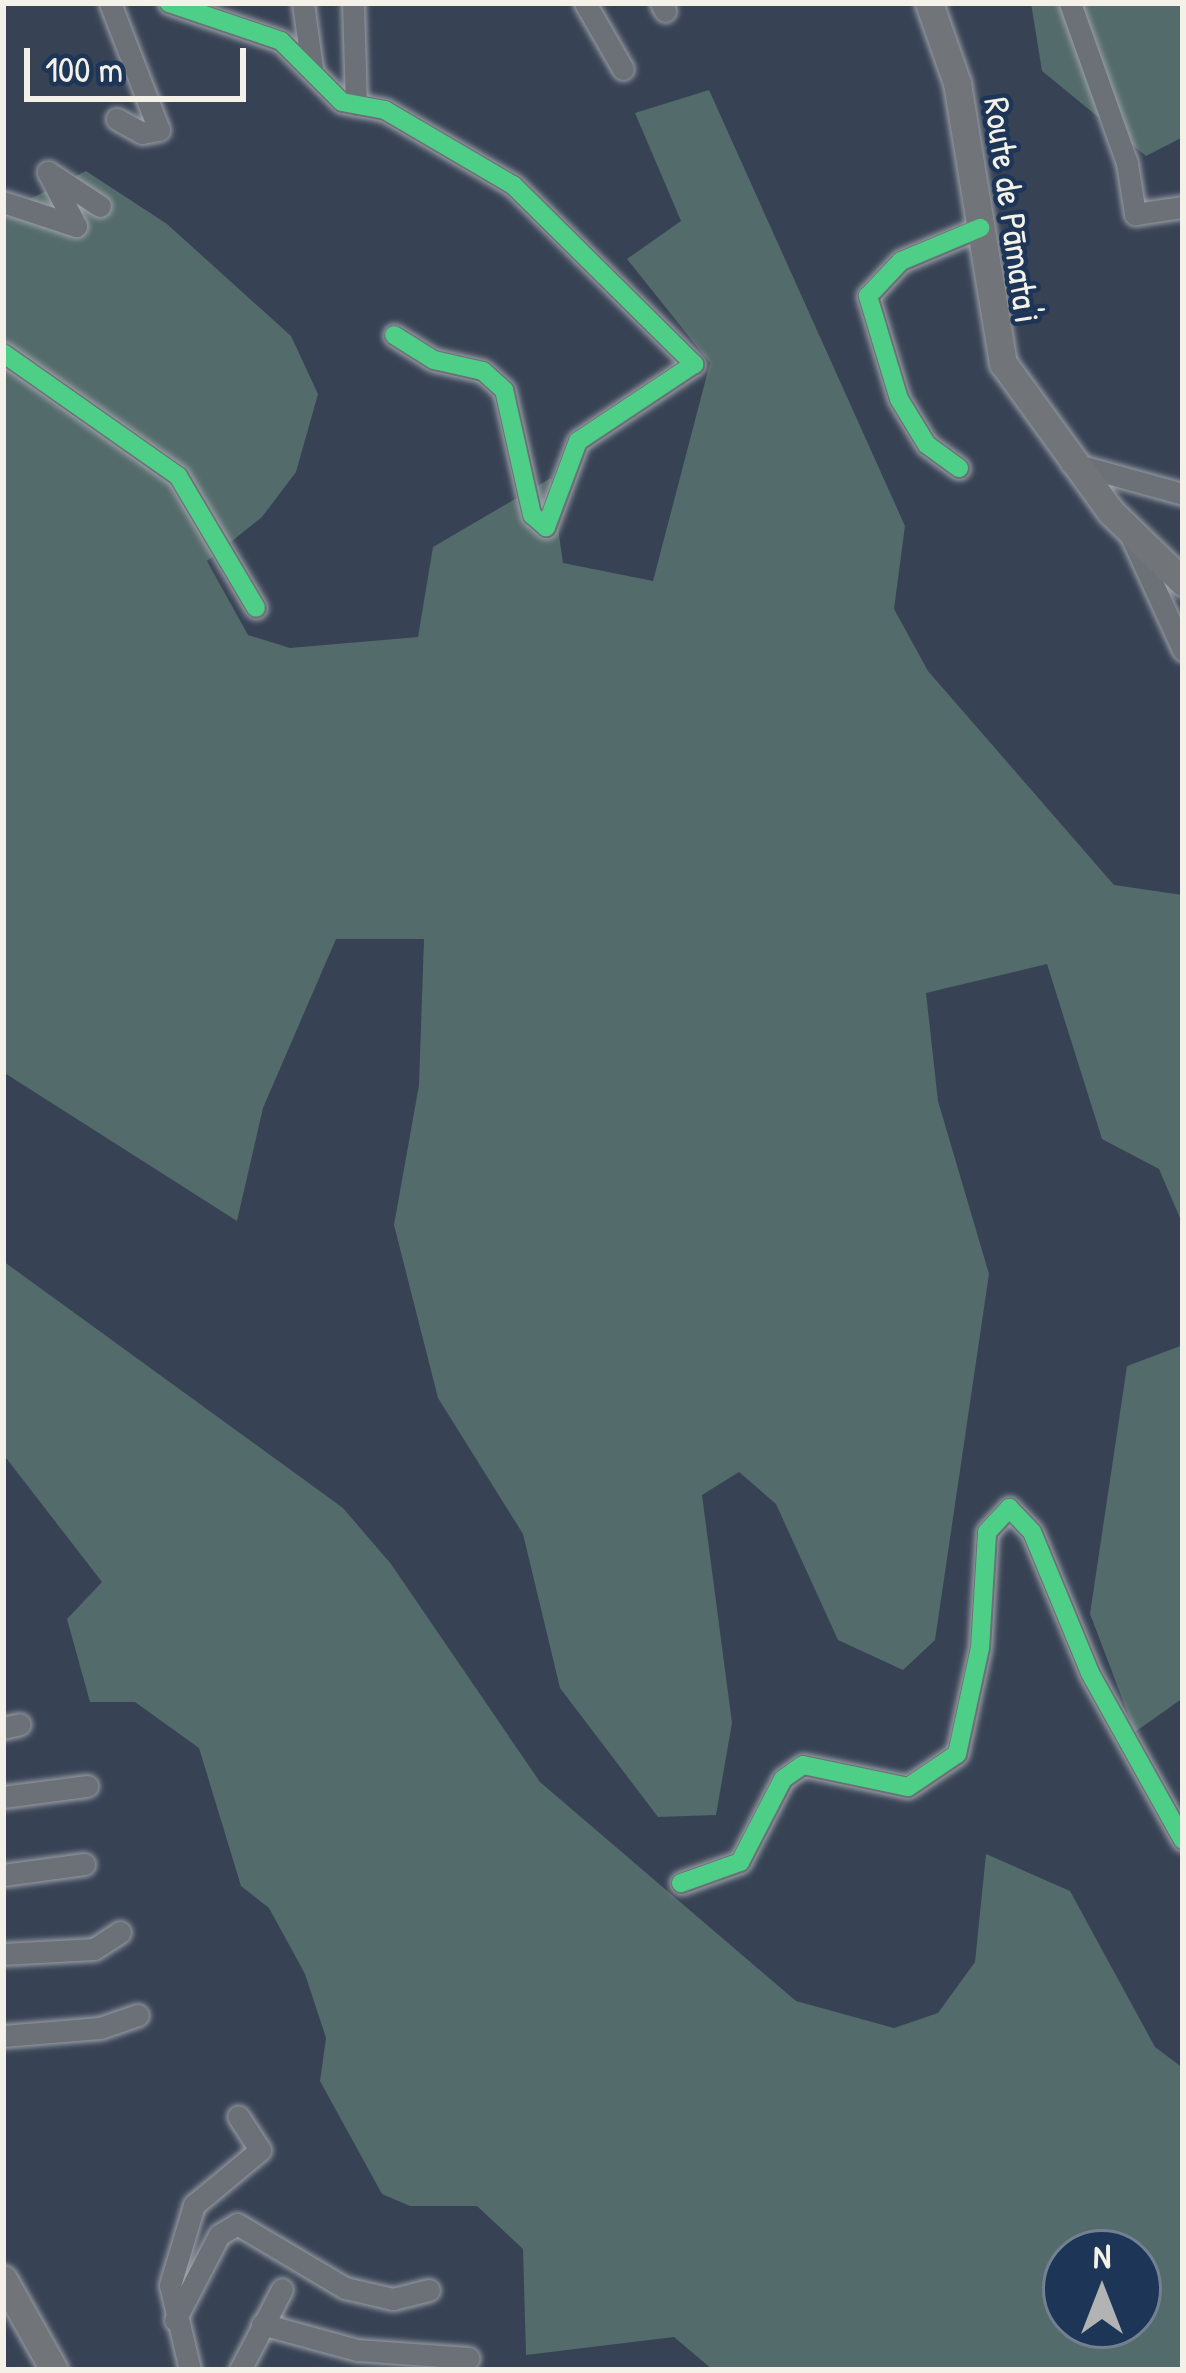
<!DOCTYPE html>
<html>
<head>
<meta charset="utf-8">
<style>
  body { margin:0 }
  #map { position:relative; width:1186px; height:2373px; overflow:hidden; background:#374254; font-family:"Patrick Hand",sans-serif }
  div>[style] { position:absolute }
  [style*='--x'] { left:calc(var(--x)*1px); top:calc(var(--y)*1px); width:calc(var(--w)*1px); rotate:calc(var(--a)*1deg) }
  .green>* { inset:0; background:#536b6a }
  .roads { filter:drop-shadow(0 0 3px #9da1a8) drop-shadow(0 0 3px #9da1a8) }
  .minor>* { height:21px; margin:-10.5px; padding:0 10.5px; transform-origin:10.5px; border-radius:10.5px; background:#6c7177 }
  .major>* { height:27px; margin:-13.5px; padding:0 13.5px; transform-origin:13.5px; border-radius:13.5px; background:#71757a }
  .cycleway>* { height:18px; margin:-9px; padding:0 9px; transform-origin:9px; border-radius:9px; background:#4dcf88 }
  span { translate:-50% -50%; white-space:nowrap; text-align:center; line-height:1.15; -webkit-text-stroke:9px #1d3557; paint-order:stroke }
  .street-label { font-size:36px; color:#f4f1e8 }
  .frame { position:absolute; inset:0; border:6px solid #f4f1e8; pointer-events:none }
  .north { position:absolute; left:1042px; top:2229px; width:120px; height:120px; box-sizing:border-box; background:#1d3557; border:3px solid #738091; border-radius:50%; rotate:0deg; font-size:33px; font-weight:700; line-height:48px; text-align:center; color:#f4f1e8 }
  .north::after { content:''; display:block; margin:auto; width:42px; height:54px; background:#b2b4b4; clip-path:polygon(50% 0,100% 100%,50% 72%,0 100%) }
  .scale { position:absolute; left:24px; top:48px; width:222px; height:54px; box-sizing:border-box; border:6px solid #f4f1e8; border-top:0; padding-left:15px; font-size:36px; line-height:42px; white-space:nowrap; color:#f4f1e8; -webkit-text-stroke:9px #1d3557; paint-order:stroke }
</style>
</head>
<body>
<div id="map">
  <div class="green">
    <div style="clip-path:polygon(1031px 3px,1183px 3px,1183px 137px,1146px 156px,1042px 71px)"></div>
    <div style="clip-path:polygon(709px 90px,905px 526px,894px 609px,928px 671px,1114px 885px,1183px 895px,1183px 1225px,1159px 1169px,1102px 1139px,1047px 964px,926px 993px,938px 1101px,989px 1274px,935px 1640px,903px 1670px,838px 1640px,776px 1504px,739px 1472px,702px 1495px,732px 1723px,716px 1815px,658px 1817px,560px 1688px,523px 1534px,438px 1398px,394px 1225px,419px 1085px,424px 939px,336px 939px,263px 1108px,237px 1221px,3px 1072px,3px 191px,22px 203px,86px 171px,167px 224px,291px 336px,318px 394px,296px 472px,262px 517px,207px 561px,248px 635px,290px 648px,418px 637px,433px 547px,551px 478px,563px 563px,653px 581px,710px 363px,627px 259px,681px 221px,635px 113px)"></div>
    <div style="clip-path:polygon(evenodd,3px 1261px,343px 1508px,391px 1564px,540px 1782px,796px 2001px,894px 2028px,938px 2013px,975px 1962px,986px 1854px,1070px 1891px,1155px 2047px,1183px 2068px,1183px 2370px,713px 2370px,674px 2337px,526px 2355px,523px 2249px,477px 2206px,410px 2206px,382px 2194px,320px 2081px,326px 2038px,305px 1974px,269px 1908px,241px 1886px,199px 1748px,135px 1702px,90px 1702px,67px 1619px,102px 1582px,3px 1454px,3px 1261px,1066px 2253px,1138px 2253px,1138px 2325px,1066px 2325px,1066px 2253px)"></div>
    <div style="clip-path:polygon(1183px 1345px,1183px 1698px,1135px 1732px,1090px 1614px,1127px 1366px)"></div>
  </div>
  <div class="roads">
    <div class="minor">
      <div style="--x:110;--y:3;--w:136;--a:68.9"></div>
      <div style="--x:159;--y:130;--w:17;--a:170"></div>
      <div style="--x:142;--y:133;--w:29;--a:-151"></div>
      <div style="--x:169;--y:3;--w:118;--a:18.7"></div>
      <div style="--x:281;--y:41;--w:86;--a:45"></div>
      <div style="--x:342;--y:102;--w:44;--a:10.5"></div>
      <div style="--x:385;--y:110;--w:148;--a:30.4"></div>
      <div style="--x:513;--y:185;--w:255;--a:44.7"></div>
      <div style="--x:694;--y:364;--w:139;--a:146.4"></div>
      <div style="--x:578;--y:441;--w:92;--a:110.4"></div>
      <div style="--x:546;--y:527;--w:18;--a:-139"></div>
      <div style="--x:532;--y:515;--w:128;--a:-102.6"></div>
      <div style="--x:504;--y:390;--w:28;--a:-138"></div>
      <div style="--x:483;--y:371;--w:50;--a:-167.3"></div>
      <div style="--x:434;--y:360;--w:47;--a:-148"></div>
      <div style="--x:303;--y:3;--w:66;--a:82.1"></div>
      <div style="--x:353;--y:3;--w:102;--a:88.3"></div>
      <div style="--x:585;--y:3;--w:76;--a:60.1"></div>
      <div style="--x:661;--y:3;--w:9;--a:63"></div>
      <div style="--x:1070;--y:3;--w:170;--a:70.4"></div>
      <div style="--x:1127;--y:163;--w:52;--a:81.1"></div>
      <div style="--x:1135;--y:214;--w:49;--a:-8.3"></div>
      <div style="--x:3;--y:202;--w:77;--a:18.2"></div>
      <div style="--x:76;--y:226;--w:61;--a:-117.4"></div>
      <div style="--x:48;--y:172;--w:62;--a:33.2"></div>
      <div style="--x:3;--y:353;--w:214;--a:35.1"></div>
      <div style="--x:178;--y:476;--w:153;--a:59.4"></div>
      <div style="--x:1071;--y:463;--w:116;--a:15.5"></div>
      <div style="--x:959;--y:468;--w:39;--a:-144"></div>
      <div style="--x:927;--y:445;--w:54;--a:-121.3"></div>
      <div style="--x:899;--y:399;--w:108;--a:-106.8"></div>
      <div style="--x:868;--y:296;--w:48;--a:-46.7"></div>
      <div style="--x:901;--y:261;--w:86;--a:-22.7"></div>
      <div style="--x:1129;--y:532;--w:130;--a:65.4"></div>
      <div style="--x:3;--y:1728;--w:17;--a:-13"></div>
      <div style="--x:3;--y:1797;--w:85;--a:-7.5"></div>
      <div style="--x:3;--y:1875;--w:82;--a:-7.7"></div>
      <div style="--x:681;--y:1883;--w:63;--a:-19.6"></div>
      <div style="--x:740;--y:1862;--w:93;--a:-62.6"></div>
      <div style="--x:783;--y:1779;--w:24;--a:-35"></div>
      <div style="--x:803;--y:1765;--w:107;--a:11.8"></div>
      <div style="--x:908;--y:1787;--w:59;--a:-34"></div>
      <div style="--x:957;--y:1754;--w:108;--a:-77.8"></div>
      <div style="--x:980;--y:1648;--w:116;--a:-86.5"></div>
      <div style="--x:987;--y:1532;--w:33;--a:-47"></div>
      <div style="--x:1009;--y:1508;--w:33;--a:46"></div>
      <div style="--x:1032;--y:1532;--w:152;--a:67.6"></div>
      <div style="--x:1090;--y:1673;--w:191;--a:60.9"></div>
      <div style="--x:3;--y:1954;--w:91;--a:-3.1"></div>
      <div style="--x:94;--y:1949;--w:31;--a:-33"></div>
      <div style="--x:3;--y:2036;--w:97;--a:-4.7"></div>
      <div style="--x:100;--y:2028;--w:40;--a:-18.9"></div>
      <div style="--x:175;--y:2320;--w:96;--a:-62.6"></div>
      <div style="--x:219;--y:2235;--w:21;--a:-31"></div>
      <div style="--x:237;--y:2224;--w:126;--a:30.7"></div>
      <div style="--x:345;--y:2288;--w:49;--a:12.9"></div>
      <div style="--x:393;--y:2299;--w:37;--a:-14"></div>
      <div style="--x:262;--y:2324;--w:98;--a:15.3"></div>
      <div style="--x:357;--y:2350;--w:112;--a:4.1"></div>
      <div style="--x:190;--y:2370;--w:87;--a:-103.2"></div>
      <div style="--x:170;--y:2285;--w:84;--a:-73.3"></div>
      <div style="--x:194;--y:2205;--w:86;--a:-39.8"></div>
      <div style="--x:260;--y:2150;--w:40;--a:-122.9"></div>
      <div style="--x:240;--y:2370;--w:91;--a:-62.6"></div>
    </div>
    <div class="major">
      <div style="--x:929;--y:3;--w:85;--a:70.7"></div>
      <div style="--x:957;--y:83;--w:284;--a:80.7"></div>
      <div style="--x:1003;--y:363;--w:183;--a:54.1"></div>
      <div style="--x:1110;--y:511;--w:102;--a:44.2"></div>
      <div style="--x:3;--y:2279;--w:104;--a:60.7"></div>
    </div>
  </div>
  <div class="cycleway">
    <div style="--x:169;--y:3;--w:118;--a:18.7"></div>
    <div style="--x:281;--y:41;--w:86;--a:45"></div>
    <div style="--x:342;--y:102;--w:44;--a:10.5"></div>
    <div style="--x:385;--y:110;--w:148;--a:30.4"></div>
    <div style="--x:513;--y:185;--w:255;--a:44.7"></div>
    <div style="--x:694;--y:364;--w:139;--a:146.4"></div>
    <div style="--x:578;--y:441;--w:92;--a:110.4"></div>
    <div style="--x:546;--y:527;--w:18;--a:-139"></div>
    <div style="--x:532;--y:515;--w:128;--a:-102.6"></div>
    <div style="--x:504;--y:390;--w:28;--a:-138"></div>
    <div style="--x:483;--y:371;--w:50;--a:-167.3"></div>
    <div style="--x:434;--y:360;--w:47;--a:-148"></div>
    <div style="--x:3;--y:353;--w:214;--a:35.1"></div>
    <div style="--x:178;--y:476;--w:153;--a:59.4"></div>
    <div style="--x:959;--y:468;--w:39;--a:-144"></div>
    <div style="--x:927;--y:445;--w:54;--a:-121.3"></div>
    <div style="--x:899;--y:399;--w:108;--a:-106.8"></div>
    <div style="--x:868;--y:296;--w:48;--a:-46.7"></div>
    <div style="--x:901;--y:261;--w:86;--a:-22.7"></div>
    <div style="--x:681;--y:1883;--w:63;--a:-19.6"></div>
    <div style="--x:740;--y:1862;--w:93;--a:-62.6"></div>
    <div style="--x:783;--y:1779;--w:24;--a:-35"></div>
    <div style="--x:803;--y:1765;--w:107;--a:11.8"></div>
    <div style="--x:908;--y:1787;--w:59;--a:-34"></div>
    <div style="--x:957;--y:1754;--w:108;--a:-77.8"></div>
    <div style="--x:980;--y:1648;--w:116;--a:-86.5"></div>
    <div style="--x:987;--y:1532;--w:33;--a:-47"></div>
    <div style="--x:1009;--y:1508;--w:33;--a:46"></div>
    <div style="--x:1032;--y:1532;--w:152;--a:67.6"></div>
    <div style="--x:1090;--y:1673;--w:191;--a:60.9"></div>
  </div>
  <div class="street-label">
    <span style="left:1013px;top:210px;rotate:82deg">Route de Pāmata'i</span>
  </div>
  <div class="frame"></div>
  <div class="north">N</div>
  <div class="scale">100 m</div>
</div>
</body>
</html>
